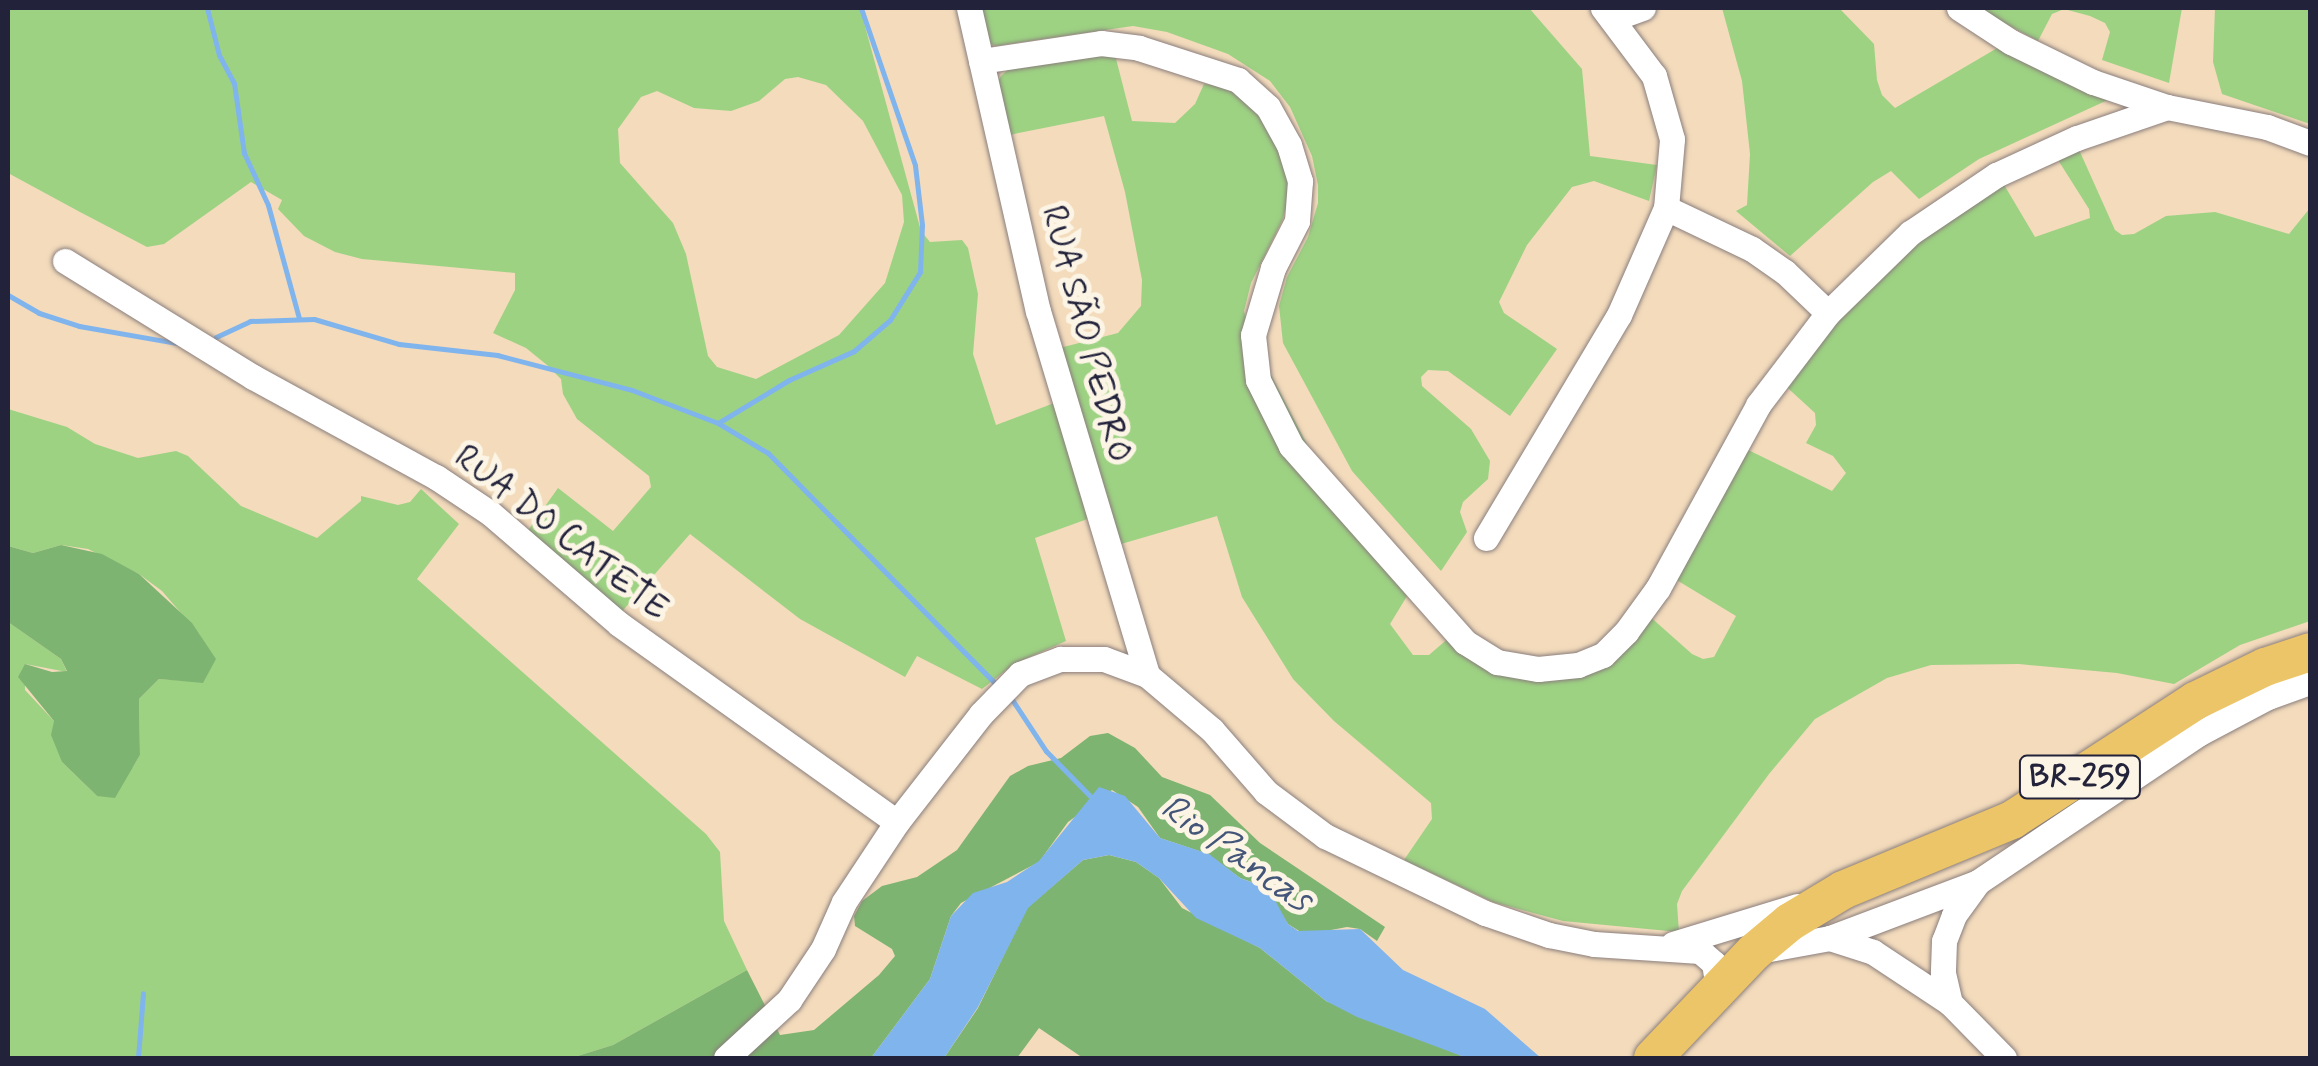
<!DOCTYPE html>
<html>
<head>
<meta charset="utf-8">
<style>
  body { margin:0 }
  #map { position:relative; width:2318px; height:1066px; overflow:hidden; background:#f3dbbc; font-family:Mynerve,sans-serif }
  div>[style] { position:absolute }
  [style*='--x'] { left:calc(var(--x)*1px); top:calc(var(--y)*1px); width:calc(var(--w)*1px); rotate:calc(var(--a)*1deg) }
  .green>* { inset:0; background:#9dd283 }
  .forest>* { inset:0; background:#7eb471 }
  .water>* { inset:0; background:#80b4ed }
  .stream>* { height:5px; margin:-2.5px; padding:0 2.5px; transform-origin:2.5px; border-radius:2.5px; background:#80b4ed }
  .roads { filter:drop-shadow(0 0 2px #8a7e7c) drop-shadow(0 0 2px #8a7e7c) }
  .minor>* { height:25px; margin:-12.5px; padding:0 12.5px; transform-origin:12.5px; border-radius:12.5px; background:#fff }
  .highway>* { height:38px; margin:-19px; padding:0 19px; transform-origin:19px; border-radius:19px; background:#edc569 }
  span { translate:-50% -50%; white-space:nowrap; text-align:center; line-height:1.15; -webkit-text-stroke:10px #fcf5e5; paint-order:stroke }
  .shield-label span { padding:2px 8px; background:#fcf5e5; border:2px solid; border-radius:8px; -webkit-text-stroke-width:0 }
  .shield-label { font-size:32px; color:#22223b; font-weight:700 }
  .street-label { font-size:35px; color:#22223b }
  .water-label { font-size:38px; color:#435579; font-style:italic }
  .frame { position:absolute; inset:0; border:10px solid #22223b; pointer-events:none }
</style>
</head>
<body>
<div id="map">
  <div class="green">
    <div style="clip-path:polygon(evenodd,8px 8px,860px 8px,921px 231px,930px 242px,962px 240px,968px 248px,978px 294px,973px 354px,996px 425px,1057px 402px,1044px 352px,1118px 333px,1141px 306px,1142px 280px,1125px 192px,1104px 116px,1004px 136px,997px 83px,1001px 76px,1011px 67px,1113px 47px,1132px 121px,1175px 123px,1195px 104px,1204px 84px,1228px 87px,1264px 120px,1293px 185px,1282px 221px,1251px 283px,1244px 311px,1250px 334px,1324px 477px,1415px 583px,1390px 624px,1413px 655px,1429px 655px,1458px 630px,1504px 659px,1577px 661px,1647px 614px,1692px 654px,1703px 659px,1714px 657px,1736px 616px,1670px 576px,1738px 445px,1832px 491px,1846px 473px,1833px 456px,1806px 443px,1816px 425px,1815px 413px,1779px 380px,1892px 256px,2003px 183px,2035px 237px,2090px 218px,2089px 209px,2053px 152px,2076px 143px,2115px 230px,2122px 235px,2134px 234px,2166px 216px,2215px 212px,2289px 234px,2310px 208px,2310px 621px,2240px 645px,2174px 684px,2117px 673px,2019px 664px,1931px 665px,1887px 678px,1815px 719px,1769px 774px,1682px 891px,1677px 904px,1679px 932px,1563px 921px,1493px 902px,1404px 860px,1432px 819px,1431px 803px,1334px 721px,1293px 679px,1242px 597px,1217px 516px,1104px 549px,1093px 517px,1035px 538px,1066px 641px,1014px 664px,982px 689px,917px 656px,905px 677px,800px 619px,690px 534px,618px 616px,522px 539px,558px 488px,613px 531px,651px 487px,649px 476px,577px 419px,563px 394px,561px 379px,547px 365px,526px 348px,493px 333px,515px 290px,515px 273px,362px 259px,335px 252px,304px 236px,278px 209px,282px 200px,251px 182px,164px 244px,147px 247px,80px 212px,8px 173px,8px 8px,798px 77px,826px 85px,863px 121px,902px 195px,904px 222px,885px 283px,839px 335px,756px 379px,717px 367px,708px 356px,686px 254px,673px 223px,620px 163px,618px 129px,641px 97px,657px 91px,694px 108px,731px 111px,759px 101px,785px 79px,798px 77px)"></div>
    <div style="clip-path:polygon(974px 8px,1529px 8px,1582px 69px,1590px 156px,1657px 165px,1649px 201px,1594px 181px,1572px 187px,1527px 245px,1499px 302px,1504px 313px,1557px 349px,1510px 416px,1448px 371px,1428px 370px,1421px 377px,1422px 386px,1471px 429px,1490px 461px,1488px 479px,1463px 502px,1460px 512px,1467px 532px,1441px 571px,1352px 471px,1283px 343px,1279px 306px,1287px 277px,1308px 237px,1318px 203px,1318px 185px,1312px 156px,1290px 107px,1270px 81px,1228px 54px,1167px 32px,1133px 26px,996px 46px,986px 42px)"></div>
    <div style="clip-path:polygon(1722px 8px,1839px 8px,1874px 44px,1877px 80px,1882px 95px,1895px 108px,1999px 47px,2110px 99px,1979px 159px,1919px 199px,1891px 171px,1873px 182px,1790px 256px,1736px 211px,1747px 205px,1750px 154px,1742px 81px)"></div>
    <div style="clip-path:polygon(1976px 8px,2182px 8px,2169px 83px,2102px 60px,2110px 32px,2105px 23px,2090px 16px,2064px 9px,2052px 14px,2038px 41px)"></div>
    <div style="clip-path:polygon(2215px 8px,2310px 8px,2310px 124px,2222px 94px,2213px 62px)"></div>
    <div style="clip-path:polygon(8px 409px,67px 427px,95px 444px,138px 458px,176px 451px,188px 456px,241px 506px,317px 538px,361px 501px,361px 496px,398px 505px,410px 502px,421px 489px,459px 524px,417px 579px,706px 834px,720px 852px,724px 921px,747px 970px,613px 1045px,571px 1058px,8px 1058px,8px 622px,61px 659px,67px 672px,25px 664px,25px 690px,54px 721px,62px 762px,97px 796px,133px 767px,140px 755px,139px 699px,159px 679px,203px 682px,200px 635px,162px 591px,139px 574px,88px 549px,61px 545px,33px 553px,8px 546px)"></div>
  </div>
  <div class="forest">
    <div style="clip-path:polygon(61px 545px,102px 554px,139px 574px,192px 623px,216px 659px,203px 683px,159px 679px,139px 699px,140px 755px,115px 798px,97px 796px,62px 762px,51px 735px,54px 721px,18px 677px,25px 664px,52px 672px,67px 671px,61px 659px,8px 622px,8px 546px,33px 553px)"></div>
    <div style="clip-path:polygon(1108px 733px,1135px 748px,1162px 777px,1210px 795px,1260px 843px,1385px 927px,1377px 941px,1360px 929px,1347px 927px,1315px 933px,1299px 931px,1288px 924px,1263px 886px,1240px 878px,1208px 854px,1160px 838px,1138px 807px,1112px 790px,1068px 822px,1039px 862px,961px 903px,951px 916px,930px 979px,871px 1058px,571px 1058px,613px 1045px,747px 970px,780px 1035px,814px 1030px,879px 975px,895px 956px,892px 949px,855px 926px,854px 916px,862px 901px,882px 886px,917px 877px,957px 850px,1010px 776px,1028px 766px,1061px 758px,1090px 736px)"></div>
    <div style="clip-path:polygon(1109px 855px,1136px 862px,1159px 878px,1182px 908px,1260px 948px,1326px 1001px,1467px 1058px,1083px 1058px,1039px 1028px,1017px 1058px,944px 1058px,978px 1008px,1027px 908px,1083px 860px)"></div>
  </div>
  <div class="water">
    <div style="clip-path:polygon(1099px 787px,1125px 796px,1160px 838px,1209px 854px,1240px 878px,1262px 886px,1271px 893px,1288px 924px,1298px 931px,1360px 929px,1403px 970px,1485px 1009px,1541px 1058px,1467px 1058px,1357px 1017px,1326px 1001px,1260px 948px,1196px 918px,1159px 878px,1136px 862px,1109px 855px,1083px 860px,1028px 908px,978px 1007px,944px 1058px,871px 1058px,930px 979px,951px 916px,973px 893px,1007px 882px,1039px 861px)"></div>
  </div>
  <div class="stream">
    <div style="--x:207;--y:8;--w:49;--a:75.7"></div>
    <div style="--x:219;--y:55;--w:32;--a:62"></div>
    <div style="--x:234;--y:83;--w:71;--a:81.9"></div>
    <div style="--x:244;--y:153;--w:57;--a:65.2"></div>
    <div style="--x:268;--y:205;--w:117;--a:74.7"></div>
    <div style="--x:8;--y:295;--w:36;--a:30"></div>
    <div style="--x:39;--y:313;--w:42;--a:18"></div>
    <div style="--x:79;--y:326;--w:98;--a:9.9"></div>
    <div style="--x:216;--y:337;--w:38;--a:-25"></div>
    <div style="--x:250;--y:321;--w:64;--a:-1.8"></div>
    <div style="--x:314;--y:319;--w:89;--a:16.4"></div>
    <div style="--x:399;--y:344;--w:99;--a:6.4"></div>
    <div style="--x:497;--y:355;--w:139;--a:14.5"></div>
    <div style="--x:632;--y:390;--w:92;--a:21"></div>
    <div style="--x:718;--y:423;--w:58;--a:31"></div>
    <div style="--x:768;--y:453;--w:326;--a:45.4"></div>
    <div style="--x:718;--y:423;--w:83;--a:-31.2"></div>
    <div style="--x:789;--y:380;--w:71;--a:-24"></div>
    <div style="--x:854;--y:351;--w:48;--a:-40.7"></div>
    <div style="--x:890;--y:320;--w:57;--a:-58"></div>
    <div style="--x:920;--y:272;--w:47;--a:-87.6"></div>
    <div style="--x:922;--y:225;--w:60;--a:-96.7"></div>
    <div style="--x:915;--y:165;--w:166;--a:-109"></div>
    <div style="--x:1013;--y:701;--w:60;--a:56.6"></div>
    <div style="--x:1046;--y:751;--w:67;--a:45.6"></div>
    <div style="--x:138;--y:1058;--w:65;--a:-85.6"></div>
  </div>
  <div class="roads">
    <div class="minor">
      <div style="--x:969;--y:8;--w:311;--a:77.2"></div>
      <div style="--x:1038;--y:311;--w:380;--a:73.3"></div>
      <div style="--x:1959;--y:8;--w:62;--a:33.2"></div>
      <div style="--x:2011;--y:42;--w:91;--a:26"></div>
      <div style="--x:2093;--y:82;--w:78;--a:18.7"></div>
      <div style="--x:1612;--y:19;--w:33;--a:-20"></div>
      <div style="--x:981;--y:61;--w:121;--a:-8.5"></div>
      <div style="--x:1101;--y:43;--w:38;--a:7"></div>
      <div style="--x:1139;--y:48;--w:104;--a:17.9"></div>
      <div style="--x:1238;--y:80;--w:40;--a:42"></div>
      <div style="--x:1268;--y:107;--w:43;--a:61.1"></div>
      <div style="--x:1289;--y:145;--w:38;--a:73"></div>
      <div style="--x:1300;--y:181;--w:40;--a:94.3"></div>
      <div style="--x:1297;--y:221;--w:53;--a:117.1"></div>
      <div style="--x:1273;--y:268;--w:70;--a:106.6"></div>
      <div style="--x:1253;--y:335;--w:45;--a:83.7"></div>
      <div style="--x:1258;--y:380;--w:74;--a:63.4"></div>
      <div style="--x:1291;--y:446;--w:262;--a:48.4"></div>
      <div style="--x:1465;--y:642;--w:38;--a:32"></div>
      <div style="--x:1497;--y:662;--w:42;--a:9.7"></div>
      <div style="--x:1538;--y:669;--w:40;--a:-5.7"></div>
      <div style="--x:1578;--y:665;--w:27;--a:-22"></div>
      <div style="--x:1603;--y:655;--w:33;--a:-45"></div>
      <div style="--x:1626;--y:632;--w:54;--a:-54"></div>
      <div style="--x:1658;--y:588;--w:209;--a:-61.3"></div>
      <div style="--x:1758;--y:405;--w:116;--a:-52.7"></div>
      <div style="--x:1828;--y:313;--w:115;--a:-44.3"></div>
      <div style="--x:1910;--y:233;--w:104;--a:-34"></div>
      <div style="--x:1996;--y:175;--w:89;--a:-24.6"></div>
      <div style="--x:2077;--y:138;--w:95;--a:-19"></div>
      <div style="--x:2167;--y:107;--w:102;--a:11.3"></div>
      <div style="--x:2267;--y:127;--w:46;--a:20.4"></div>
      <div style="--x:1666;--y:208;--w:95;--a:25.5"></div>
      <div style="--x:1752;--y:249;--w:40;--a:34.9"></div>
      <div style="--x:1785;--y:272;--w:59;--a:43.6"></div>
      <div style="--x:65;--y:261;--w:221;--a:31.7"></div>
      <div style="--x:253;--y:377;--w:209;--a:28.7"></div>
      <div style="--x:436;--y:477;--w:65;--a:33.7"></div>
      <div style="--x:490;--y:513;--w:170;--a:40.7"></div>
      <div style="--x:619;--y:624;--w:341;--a:35.5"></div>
      <div style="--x:1486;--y:538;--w:260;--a:-59.2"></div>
      <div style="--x:1619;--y:315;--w:117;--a:-66.3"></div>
      <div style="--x:1666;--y:208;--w:69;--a:-85"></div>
      <div style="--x:1672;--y:139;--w:66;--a:-105.9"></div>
      <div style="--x:1654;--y:76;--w:85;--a:-126.9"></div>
      <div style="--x:1978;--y:882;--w:41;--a:126"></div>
      <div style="--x:1954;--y:915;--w:28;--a:111"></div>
      <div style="--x:1944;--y:941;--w:32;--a:92"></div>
      <div style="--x:1943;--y:973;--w:31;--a:77"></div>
      <div style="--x:1950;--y:1003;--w:77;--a:45.5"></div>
      <div style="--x:1830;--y:938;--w:158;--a:-20.7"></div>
      <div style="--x:1978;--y:882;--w:265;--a:-33.9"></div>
      <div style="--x:2198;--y:734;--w:79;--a:-27.9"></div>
      <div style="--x:2268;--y:697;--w:45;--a:-19.7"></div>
      <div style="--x:1673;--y:944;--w:130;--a:-17"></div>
      <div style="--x:1764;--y:950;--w:67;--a:-10.3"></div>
      <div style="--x:1830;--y:938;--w:45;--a:18"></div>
      <div style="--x:1873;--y:952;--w:92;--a:33.5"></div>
      <div style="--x:726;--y:1058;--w:86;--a:-42.6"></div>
      <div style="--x:789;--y:1000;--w:61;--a:-56.3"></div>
      <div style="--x:823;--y:949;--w:51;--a:-65.9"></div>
      <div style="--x:844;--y:902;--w:96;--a:-56.5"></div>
      <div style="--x:897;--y:822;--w:137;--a:-52.1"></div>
      <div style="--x:981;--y:714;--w:56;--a:-45.7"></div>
      <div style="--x:1020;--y:674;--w:43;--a:-20.6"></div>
      <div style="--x:1060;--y:659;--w:44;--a:0"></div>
      <div style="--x:1104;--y:659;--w:46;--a:20.4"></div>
      <div style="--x:1147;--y:675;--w:85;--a:40.2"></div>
      <div style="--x:1212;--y:730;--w:82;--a:48.9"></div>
      <div style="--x:1266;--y:792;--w:74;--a:36.7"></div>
      <div style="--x:1325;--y:836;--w:178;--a:25.7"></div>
      <div style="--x:1485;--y:913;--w:68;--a:19"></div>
      <div style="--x:1549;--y:935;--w:46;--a:11.3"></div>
      <div style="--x:1594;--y:944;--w:106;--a:3.8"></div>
      <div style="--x:1700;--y:951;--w:18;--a:41"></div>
      <div style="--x:1714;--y:963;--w:26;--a:81"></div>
    </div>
    <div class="highway">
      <div style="--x:1653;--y:1058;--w:146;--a:-46.4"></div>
      <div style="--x:1754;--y:952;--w:47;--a:-39.8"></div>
      <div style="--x:1790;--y:922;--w:62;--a:-31.1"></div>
      <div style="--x:1843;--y:890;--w:183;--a:-22.5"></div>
      <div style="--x:2012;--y:820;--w:218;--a:-33"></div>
      <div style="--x:2195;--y:701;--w:78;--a:-25.9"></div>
      <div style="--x:2265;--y:667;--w:47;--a:-18.4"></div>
    </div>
  </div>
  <div class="shield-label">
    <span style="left:2080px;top:777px">BR-259</span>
  </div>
  <div class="street-label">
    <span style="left:1086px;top:334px;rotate:75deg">RUA SÃO PEDRO</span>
    <span style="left:561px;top:533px;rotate:38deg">RUA DO CATETE</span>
  </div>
  <div class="water-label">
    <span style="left:1236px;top:854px;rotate:35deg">Rio Pancas</span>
  </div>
  <div class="frame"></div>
</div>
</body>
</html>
